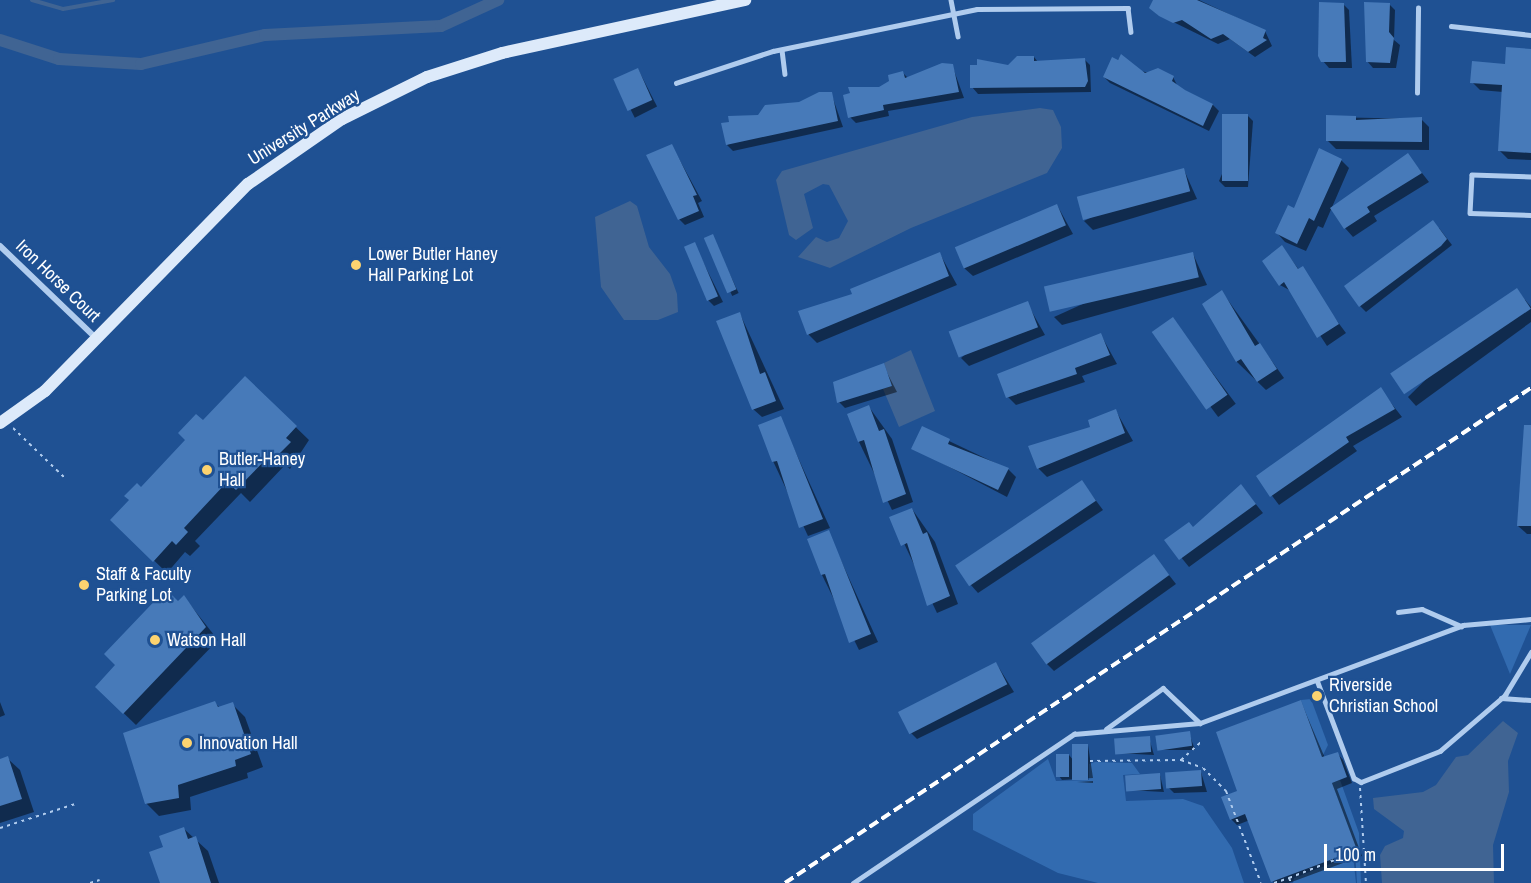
<!DOCTYPE html>
<html>
<head>
<meta charset="utf-8">
<style>
  body { margin:0 }
  #map { position:relative; width:1531px; height:883px; overflow:hidden; background:#1f5193; font-family:"Archivo Narrow",sans-serif }
  div>[style] { position:absolute }
  [style*='--x'] { left:calc(var(--x)*1px); top:calc(var(--y)*1px); width:calc(var(--w)*1px); rotate:calc(var(--a)*1deg) }
  .green>* { inset:0; background:#326bb0 }
  .water>* { inset:0; background:#406493 }
  .shadow>* { inset:0; background:#0007; transform-origin:0 0 }
  .stream>* { height:4px; margin:-2px; padding:0 2px; transform-origin:2px; border-radius:2px; background:#406493 }
  .canal>* { height:12px; margin:-6px; padding:0 6px; transform-origin:6px; border-radius:6px; background:#406493 }
  .building>* { inset:0; background:#477ab9; transform-origin:0 0 }
  .path>* { height:2px; margin-top:-1px; transform-origin:0; background:repeating-linear-gradient(90deg,#b0ccee 0 3px,transparent 0 7.5px) }
  .service>* { height:4.5px; margin:-2.25px; padding:0 2.25px; transform-origin:2.25px; border-radius:2.25px; background:#b0ccee }
  .minor>* { height:6px; margin:-3px; padding:0 3px; transform-origin:3px; border-radius:3px; background:#b0ccee }
  .secondary>* { height:12px; margin:-6px; padding:0 6px; transform-origin:6px; border-radius:6px; background:#ddeafa }
  .rail>* { height:4px; margin-top:-2px; transform-origin:0; background:repeating-linear-gradient(90deg,#fff 0 10px,transparent 0 14.5px) }
  .dots>* { width:16px; height:16px; translate:-50% -50%; box-sizing:border-box; border:3px solid #1f5193; border-radius:50% }
  span { translate:-50% -50%; white-space:nowrap; text-align:center; line-height:1.15; -webkit-text-stroke:4.5px #1f5193; paint-order:stroke }
  .street-label { font-size:18px; color:#fff }
  .poi-label { font-size:18px; color:#fff }
  .left { translate:0 -50%; text-align:left }
  .scale { position:absolute; left:1324px; top:844px; width:180px; height:27px; box-sizing:border-box; border:3px solid #fff; border-top:0; padding-left:8px; font-size:18px; line-height:21px; white-space:nowrap; color:#fff; -webkit-text-stroke:4px #1f5193; paint-order:stroke }
</style>
</head>
<body>
<div id="map">
  <div class="green">
    <div style="clip-path:polygon(1490px 625px,1531px 625px,1510px 674px)"></div>
    <div style="clip-path:polygon(1311px 699px,1328px 745px,1322px 757px,1301px 700px)"></div>
    <div style="clip-path:polygon(1048px 759px,1056px 781px,1089px 780px,1089px 764px,1095px 762px,1132px 763px,1140px 774px,1123px 775px,1126px 801px,1183px 799px,1203px 806px,1232px 848px,1244px 883px,1098px 883px,1058px 873px,973px 830px,973px 814px)"></div>
    <div style="clip-path:polygon(1340px 780px,1359px 833px,1361px 883px,1357px 883px,1355px 850px,1332px 783px)"></div>
    <div style="clip-path:polygon(1353px 855px,1356px 883px,1293px 883px,1294px 878px)"></div>
  </div>
  <div class="water">
    <div style="clip-path:polygon(1040px 108px,1053px 110px,1061px 127px,1062px 148px,1047px 173px,911px 228px,830px 268px,798px 257px,816px 237px,827px 242px,839px 238px,848px 221px,829px 185px,823px 184px,804px 194px,813px 228px,796px 240px,789px 235px,776px 180px,782px 171px,972px 117px)"></div>
    <div style="clip-path:polygon(630px 201px,637px 206px,649px 247px,670px 274px,677px 294px,678px 312px,658px 320px,624px 320px,601px 287px,595px 217px)"></div>
    <div style="clip-path:polygon(911px 350px,935px 411px,899px 427px,883px 389px,892px 386px,884px 363px)"></div>
    <div style="clip-path:polygon(1503px 721px,1518px 733px,1508px 761px,1509px 792px,1493px 845px,1494px 883px,1382px 883px,1380px 855px,1385px 846px,1403px 838px,1404px 831px,1374px 809px,1373px 798px,1423px 792px,1436px 785px,1456px 757px,1468px 755px)"></div>
  </div>
  <div class="shadow">
    <div style="clip-path:polygon(1154px 0,1199px 0,1265px 31px,1272px 46px,1255px 57px,1230px 39px,1218px 44px,1157px 14px)"></div>
    <div style="clip-path:polygon(1320px 4px,1343px 4px,1349px 10px,1352px 68px,1329px 68px,1323px 61px)"></div>
    <div style="clip-path:polygon(1389px 4px,1395px 10px,1394px 40px,1400px 45px,1396px 68px,1373px 68px,1367px 61px)"></div>
    <div style="clip-path:polygon(1531px 50px,1531px 160px,1508px 159px,1499px 150px,1503px 92px,1480px 90px,1472px 82px)"></div>
    <div style="clip-path:polygon(1121px 56px,1140px 71px,1173px 77px,1178px 87px,1213px 105px,1219px 111px,1209px 131px,1110px 83px,1104px 77px)"></div>
    <div style="clip-path:polygon(1034px 57px,1038px 62px,1084px 59px,1090px 65px,1091px 92px,978px 94px,972px 87px)"></div>
    <div style="clip-path:polygon(952px 65px,964px 98px,888px 111px,889px 116px,856px 123px,850px 117px,903px 73px,908px 78px)"></div>
    <div style="left:638px;top:69px;width:42px;height:25px;rotate:63deg"></div>
    <div style="clip-path:polygon(831px 93px,843px 127px,733px 151px,727px 145px,799px 103px)"></div>
    <div style="clip-path:polygon(1247px 115px,1253px 121px,1248px 187px,1225px 187px,1219px 181px)"></div>
    <div style="clip-path:polygon(1327px 117px,1421px 119px,1429px 127px,1429px 150px,1336px 149px,1327px 140px)"></div>
    <div style="clip-path:polygon(672px 146px,702px 201px,698px 203px,704px 217px,685px 225px,679px 219px)"></div>
    <div style="clip-path:polygon(1408px 155px,1429px 182px,1374px 216px,1377px 221px,1353px 237px,1345px 228px)"></div>
    <div style="clip-path:polygon(1341px 160px,1349px 168px,1323px 228px,1318px 226px,1306px 251px,1285px 242px,1277px 233px)"></div>
    <div style="clip-path:polygon(1184px 170px,1197px 199px,1093px 230px,1084px 221px)"></div>
    <div style="clip-path:polygon(1057px 205px,1073px 234px,973px 276px,964px 268px)"></div>
    <div style="clip-path:polygon(1439px 228px,1452px 245px,1366px 312px,1360px 306px)"></div>
    <div style="left:712px;top:236px;width:63px;height:7px;rotate:65deg"></div>
    <div style="clip-path:polygon(694px 244px,723px 302px,714px 306px,708px 300px)"></div>
    <div style="clip-path:polygon(1282px 247px,1346px 333px,1327px 346px,1291px 291px,1280px 285px)"></div>
    <div style="clip-path:polygon(940px 254px,957px 285px,817px 343px,809px 335px,800px 312px,854px 295px)"></div>
    <div style="clip-path:polygon(1193px 254px,1207px 285px,1062px 325px,1054px 317px)"></div>
    <div style="clip-path:polygon(1517px 290px,1531px 307px,1531px 322px,1416px 406px,1408px 397px)"></div>
    <div style="clip-path:polygon(1222px 292px,1284px 378px,1266px 390px,1237px 362px,1204px 304px)"></div>
    <div style="clip-path:polygon(1027px 303px,1045px 335px,969px 366px,961px 358px)"></div>
    <div style="clip-path:polygon(740px 314px,784px 409px,762px 417px,753px 409px)"></div>
    <div style="left:1172px;top:319px;width:106px;height:22px;rotate:53deg"></div>
    <div style="clip-path:polygon(1101px 335px,1117px 364px,1082px 376px,1085px 382px,1016px 405px,1008px 397px)"></div>
    <div style="clip-path:polygon(883px 365px,897px 392px,845px 408px,839px 402px)"></div>
    <div style="clip-path:polygon(245px 378px,309px 440px,290px 469px,285px 465px,250px 502px,241px 493px,195px 541px,200px 546px,190px 556px,185px 552px,167px 573px,112px 520px)"></div>
    <div style="clip-path:polygon(1380px 389px,1402px 417px,1353px 446px,1357px 451px,1279px 505px,1258px 477px)"></div>
    <div style="clip-path:polygon(869px 407px,892px 439px,913px 502px,892px 510px,859px 442px)"></div>
    <div style="clip-path:polygon(1116px 411px,1133px 441px,1047px 477px,1039px 469px,1030px 447px,1092px 427px)"></div>
    <div style="clip-path:polygon(780px 418px,830px 528px,808px 536px,773px 461px)"></div>
    <div style="clip-path:polygon(1531px 426px,1531px 534px,1527px 534px,1518px 526px)"></div>
    <div style="clip-path:polygon(949px 441px,1008px 469px,1016px 477px,1007px 497px,913px 448px)"></div>
    <div style="clip-path:polygon(1082px 482px,1103px 510px,978px 593px,970px 584px,957px 565px)"></div>
    <div style="clip-path:polygon(1241px 486px,1263px 513px,1189px 567px,1167px 540px,1194px 528px)"></div>
    <div style="clip-path:polygon(912px 509px,935px 542px,958px 604px,937px 613px,892px 518px)"></div>
    <div style="clip-path:polygon(828px 532px,878px 642px,859px 650px,822px 575px)"></div>
    <div style="clip-path:polygon(1154px 556px,1176px 584px,1054px 671px,1046px 663px)"></div>
    <div style="clip-path:polygon(184px 597px,218px 640px,136px 725px,109px 699px)"></div>
    <div style="clip-path:polygon(996px 663px,1014px 692px,917px 739px,909px 731px)"></div>
    <div style="clip-path:polygon(0 702px,5px 715px,0 717px)"></div>
    <div style="clip-path:polygon(1301px 702px,1325px 758px,1337px 753px,1343px 760px,1352px 783px,1337px 789px,1362px 856px,1289px 883px,1274px 883px,1250px 820px,1237px 825px,1231px 819px)"></div>
    <div style="clip-path:polygon(215px 703px,220px 708px,232px 704px,245px 717px,263px 767px,247px 773px,248px 778px,190px 797px,191px 810px,159px 816px,146px 803px)"></div>
    <div style="clip-path:polygon(1189px 733px,1195px 750px,1158px 750px)"></div>
    <div style="clip-path:polygon(1149px 738px,1154px 755px,1116px 753px)"></div>
    <div style="clip-path:polygon(1088px 745px,1093px 778px,1062px 780px,1059px 776px,1069px 755px,1074px 761px)"></div>
    <div style="clip-path:polygon(7px 758px,20px 770px,34px 812px,0 823px,0 760px)"></div>
    <div style="clip-path:polygon(1201px 772px,1207px 792px,1174px 793px,1168px 787px)"></div>
    <div style="clip-path:polygon(1160px 775px,1164px 792px,1127px 790px)"></div>
    <div style="clip-path:polygon(1093px 781px,1093px 783px,1077px 782px)"></div>
    <div style="clip-path:polygon(183px 828px,208px 851px,219px 883px,161px 883px,164px 848px)"></div>
  </div>
  <div class="stream">
    <div style="--x:32;--y:0;--w:32;--a:16"></div>
    <div style="--x:63;--y:9;--w:51;--a:-10.2"></div>
  </div>
  <div class="canal">
    <div style="--x:0;--y:40;--w:62;--a:17.9"></div>
    <div style="--x:59;--y:59;--w:82;--a:3.5"></div>
    <div style="--x:141;--y:64;--w:127;--a:-13.2"></div>
    <div style="--x:265;--y:35;--w:176;--a:-2.9"></div>
    <div style="--x:441;--y:26;--w:63;--a:-24.5"></div>
  </div>
  <div class="building">
    <div style="clip-path:polygon(1153px 0,1197px 0,1266px 30px,1263px 38px,1267px 40px,1248px 52px,1223px 34px,1211px 39px,1182px 20px,1173px 23px,1159px 16px,1149px 8px)"></div>
    <div style="clip-path:polygon(1319px 2px,1344px 3px,1346px 62px,1321px 62px,1318px 56px)"></div>
    <div style="clip-path:polygon(1364px 2px,1390px 3px,1389px 32px,1394px 38px,1390px 63px,1366px 62px)"></div>
    <div style="clip-path:polygon(1506px 47px,1531px 49px,1531px 153px,1498px 151px,1502px 85px,1470px 83px,1472px 61px,1505px 64px)"></div>
    <div style="clip-path:polygon(1121px 54px,1145px 73px,1158px 68px,1174px 76px,1172px 81px,1185px 90px,1213px 104px,1203px 126px,1103px 77px,1112px 57px,1118px 60px)"></div>
    <div style="clip-path:polygon(1017px 56px,1034px 56px,1034px 61px,1085px 58px,1088px 81px,1085px 87px,970px 88px,970px 65px,977px 65px,977px 59px,1008px 65px)"></div>
    <div style="clip-path:polygon(942px 63px,953px 64px,959px 92px,883px 105px,884px 110px,848px 118px,843px 95px,850px 93px,848px 87px,879px 87px,889px 81px,888px 75px,903px 71px,905px 78px)"></div>
    <div style="left:638px;top:68px;width:35px;height:27px;rotate:66deg"></div>
    <div style="clip-path:polygon(819px 92px,832px 92px,838px 121px,726px 145px,721px 123px,729px 122px,728px 116px,758px 115px,765px 105px,799px 102px)"></div>
    <div style="left:1222px;top:114px;width:26px;height:67px"></div>
    <div style="clip-path:polygon(1326px 115px,1356px 116px,1356px 120px,1422px 117px,1422px 142px,1326px 141px)"></div>
    <div style="clip-path:polygon(672px 144px,697px 195px,693px 196px,699px 211px,678px 220px,646px 155px)"></div>
    <div style="clip-path:polygon(1319px 148px,1342px 159px,1314px 221px,1309px 218px,1297px 244px,1275px 233px,1288px 205px,1294px 208px)"></div>
    <div style="clip-path:polygon(1408px 153px,1422px 173px,1367px 207px,1370px 212px,1344px 229px,1330px 208px)"></div>
    <div style="left:1184px;top:168px;width:24px;height:111px;rotate:75deg"></div>
    <div style="left:1057px;top:204px;width:23px;height:111px;rotate:67deg"></div>
    <div style="clip-path:polygon(1433px 220px,1447px 239px,1441px 246px,1359px 307px,1344px 286px)"></div>
    <div style="left:713px;top:234px;width:60px;height:10px;rotate:67deg"></div>
    <div style="left:695px;top:242px;width:59px;height:12px;rotate:67deg"></div>
    <div style="clip-path:polygon(1282px 245px,1298px 269px,1303px 266px,1339px 324px,1317px 338px,1284px 282px,1279px 286px,1262px 261px)"></div>
    <div style="clip-path:polygon(940px 252px,949px 276px,807px 335px,798px 311px,852px 294px,850px 289px)"></div>
    <div style="left:1193px;top:252px;width:26px;height:153px;rotate:77deg"></div>
    <div style="left:1517px;top:288px;width:25px;height:153px;rotate:56deg"></div>
    <div style="clip-path:polygon(1222px 290px,1255px 346px,1260px 343px,1277px 369px,1257px 382px,1241px 359px,1236px 362px,1202px 304px)"></div>
    <div style="left:1028px;top:301px;width:28px;height:85px;rotate:69deg"></div>
    <div style="clip-path:polygon(740px 312px,760px 374px,765px 372px,776px 401px,752px 410px,716px 321px)"></div>
    <div style="left:1173px;top:317px;width:95px;height:26px;rotate:55deg"></div>
    <div style="clip-path:polygon(1101px 333px,1110px 355px,1075px 368px,1077px 374px,1006px 398px,997px 374px)"></div>
    <div style="clip-path:polygon(884px 363px,892px 386px,837px 403px,833px 382px)"></div>
    <div style="clip-path:polygon(245px 376px,297px 426px,286px 438px,291px 442px,276px 457px,272px 453px,236px 490px,227px 482px,184px 528px,188px 532px,176px 545px,172px 541px,153px 562px,110px 520px,129px 500px,124px 496px,137px 483px,141px 487px,185px 440px,178px 433px,196px 414px,203px 420px)"></div>
    <div style="clip-path:polygon(1381px 387px,1395px 409px,1346px 437px,1349px 442px,1270px 497px,1256px 476px)"></div>
    <div style="clip-path:polygon(869px 405px,879px 431px,884px 429px,906px 494px,883px 503px,864px 440px,858px 442px,847px 414px)"></div>
    <div style="clip-path:polygon(1116px 409px,1125px 433px,1037px 469px,1028px 446px,1090px 427px,1088px 420px)"></div>
    <div style="clip-path:polygon(781px 416px,823px 519px,799px 528px,777px 461px,772px 462px,758px 425px)"></div>
    <div style="clip-path:polygon(1524px 425px,1531px 425px,1531px 526px,1517px 526px)"></div>
    <div style="clip-path:polygon(922px 426px,950px 439px,948px 444px,1009px 468px,998px 490px,911px 449px)"></div>
    <div style="left:1082px;top:480px;width:25px;height:153px;rotate:56deg"></div>
    <div style="clip-path:polygon(1241px 484px,1256px 504px,1179px 560px,1164px 540px,1189px 522px,1193px 527px)"></div>
    <div style="clip-path:polygon(912px 508px,923px 534px,927px 532px,950px 596px,927px 606px,907px 543px,901px 546px,889px 517px)"></div>
    <div style="clip-path:polygon(829px 530px,871px 634px,849px 643px,825px 574px,821px 575px,807px 539px)"></div>
    <div style="left:1154px;top:554px;width:26px;height:152px;rotate:54deg"></div>
    <div style="clip-path:polygon(166px 589px,178px 601px,184px 595px,206px 627px,123px 714px,95px 687px,115px 665px,104px 654px)"></div>
    <div style="left:996px;top:662px;width:25px;height:110px;rotate:63deg"></div>
    <div style="clip-path:polygon(1301px 700px,1322px 757px,1338px 752px,1347px 777px,1332px 783px,1357px 850px,1271px 882px,1245px 814px,1230px 820px,1221px 797px,1237px 791px,1216px 732px)"></div>
    <div style="clip-path:polygon(215px 701px,218px 707px,233px 702px,251px 754px,235px 760px,236px 766px,178px 785px,179px 798px,145px 804px,123px 733px)"></div>
    <div style="left:1190px;top:731px;width:15px;height:35px;rotate:82deg"></div>
    <div style="left:1150px;top:736px;width:16px;height:36px;rotate:86deg"></div>
    <div style="left:1072px;top:744px;width:16px;height:36px"></div>
    <div style="left:1056px;top:754px;width:13px;height:23px"></div>
    <div style="clip-path:polygon(8px 756px,22px 799px,0 806px,0 759px)"></div>
    <div style="left:1201px;top:770px;width:16px;height:36px;rotate:86deg"></div>
    <div style="left:1160px;top:773px;width:16px;height:35px;rotate:86deg"></div>
    <div style="clip-path:polygon(184px 827px,188px 839px,196px 836px,211px 883px,160px 883px,149px 852px,163px 847px,159px 836px)"></div>
  </div>
  <div class="path">
    <div style="--x:13;--y:428;--w:75;--a:43.9"></div>
    <div style="--x:1181;--y:760;--w:23;--a:20"></div>
    <div style="--x:1203;--y:768;--w:33;--a:45"></div>
    <div style="--x:1226;--y:791;--w:98;--a:69.2"></div>
    <div style="--x:1090;--y:761;--w:91;--a:-0.6"></div>
    <div style="--x:1181;--y:760;--w:28;--a:-42"></div>
    <div style="--x:1360;--y:788;--w:95;--a:86.4"></div>
    <div style="--x:0;--y:828;--w:79;--a:-17.7"></div>
    <div style="--x:1289;--y:878;--w:68;--a:-21.6"></div>
    <div style="--x:90;--y:883;--w:10;--a:-17"></div>
    <div style="--x:1274;--y:883;--w:16;--a:-18"></div>
    <div style="--x:1289;--y:878;--w:5;--a:68"></div>
  </div>
  <div class="service">
    <div style="--x:951;--y:0;--w:37;--a:79"></div>
    <div style="--x:1451;--y:26;--w:81;--a:6.4"></div>
    <div style="--x:782;--y:50;--w:24;--a:83"></div>
    <div style="--x:676;--y:83;--w:102;--a:-18.3"></div>
    <div style="--x:773;--y:51;--w:208;--a:-11.6"></div>
    <div style="--x:977;--y:9;--w:151;--a:-0.4"></div>
    <div style="--x:1128;--y:8;--w:24;--a:83"></div>
    <div style="--x:1417;--y:93;--w:85;--a:-89.3"></div>
    <div style="--x:1531;--y:177;--w:59;--a:-178.1"></div>
    <div style="--x:1472;--y:175;--w:38;--a:93"></div>
    <div style="--x:1470;--y:213;--w:61;--a:1.9"></div>
    <div style="--x:1398;--y:612;--w:24;--a:-7"></div>
    <div style="--x:1422;--y:609;--w:43;--a:23.6"></div>
    <div style="--x:1317;--y:680;--w:105;--a:69.3"></div>
    <div style="--x:1354;--y:778;--w:8;--a:30"></div>
    <div style="--x:1361;--y:782;--w:85;--a:-21.4"></div>
    <div style="--x:1440;--y:751;--w:86;--a:-40.7"></div>
    <div style="--x:1505;--y:695;--w:50;--a:-58.8"></div>
    <div style="--x:1501;--y:698;--w:30;--a:4"></div>
    <div style="--x:1106;--y:729;--w:70;--a:-35.7"></div>
    <div style="--x:1163;--y:688;--w:51;--a:43.4"></div>
    <div style="--x:853;--y:883;--w:267;--a:-34"></div>
    <div style="--x:1074;--y:734;--w:126;--a:-5"></div>
    <div style="--x:1200;--y:723;--w:281;--a:-20.4"></div>
    <div style="--x:1463;--y:625;--w:68;--a:-5"></div>
  </div>
  <div class="minor">
    <div style="--x:0;--y:246;--w:133;--a:43.8"></div>
  </div>
  <div class="secondary">
    <div style="--x:0;--y:423;--w:55;--a:-35.4"></div>
    <div style="--x:45;--y:391;--w:290;--a:-45.6"></div>
    <div style="--x:248;--y:184;--w:114;--a:-34.7"></div>
    <div style="--x:342;--y:119;--w:95;--a:-26.3"></div>
    <div style="--x:427;--y:77;--w:79;--a:-17.7"></div>
    <div style="--x:502;--y:53;--w:249;--a:-12.3"></div>
  </div>
  <div class="rail">
    <div style="--x:785;--y:883;--w:895;--a:-33.57"></div>
  </div>
  <div class="dots">
    <div style="left:356px;top:265px;background:#fcd370"></div>
    <div style="left:207px;top:470px;background:#fcd370"></div>
    <div style="left:84px;top:585px;background:#fcd370"></div>
    <div style="left:155px;top:640px;background:#fcd370"></div>
    <div style="left:1317px;top:696px;background:#fcd370"></div>
    <div style="left:187px;top:743px;background:#fcd370"></div>
  </div>
  <div class="street-label">
    <span style="left:304px;top:127px;rotate:-32deg">University Parkway</span>
    <span style="left:58px;top:281px;rotate:44deg">Iron Horse Court</span>
  </div>
  <div class="poi-label">
    <span class="left" style="left:368px;top:265px">Lower Butler Haney<br>Hall Parking Lot</span>
    <span class="left" style="left:219px;top:470px">Butler-Haney<br>Hall</span>
    <span class="left" style="left:96px;top:585px">Staff &amp; Faculty<br>Parking Lot</span>
    <span class="left" style="left:167px;top:640px">Watson Hall</span>
    <span class="left" style="left:1329px;top:696px">Riverside<br>Christian School</span>
    <span class="left" style="left:199px;top:743px">Innovation Hall</span>
  </div>
  <div class="scale">100 m</div>
</div>
</body>
</html>
